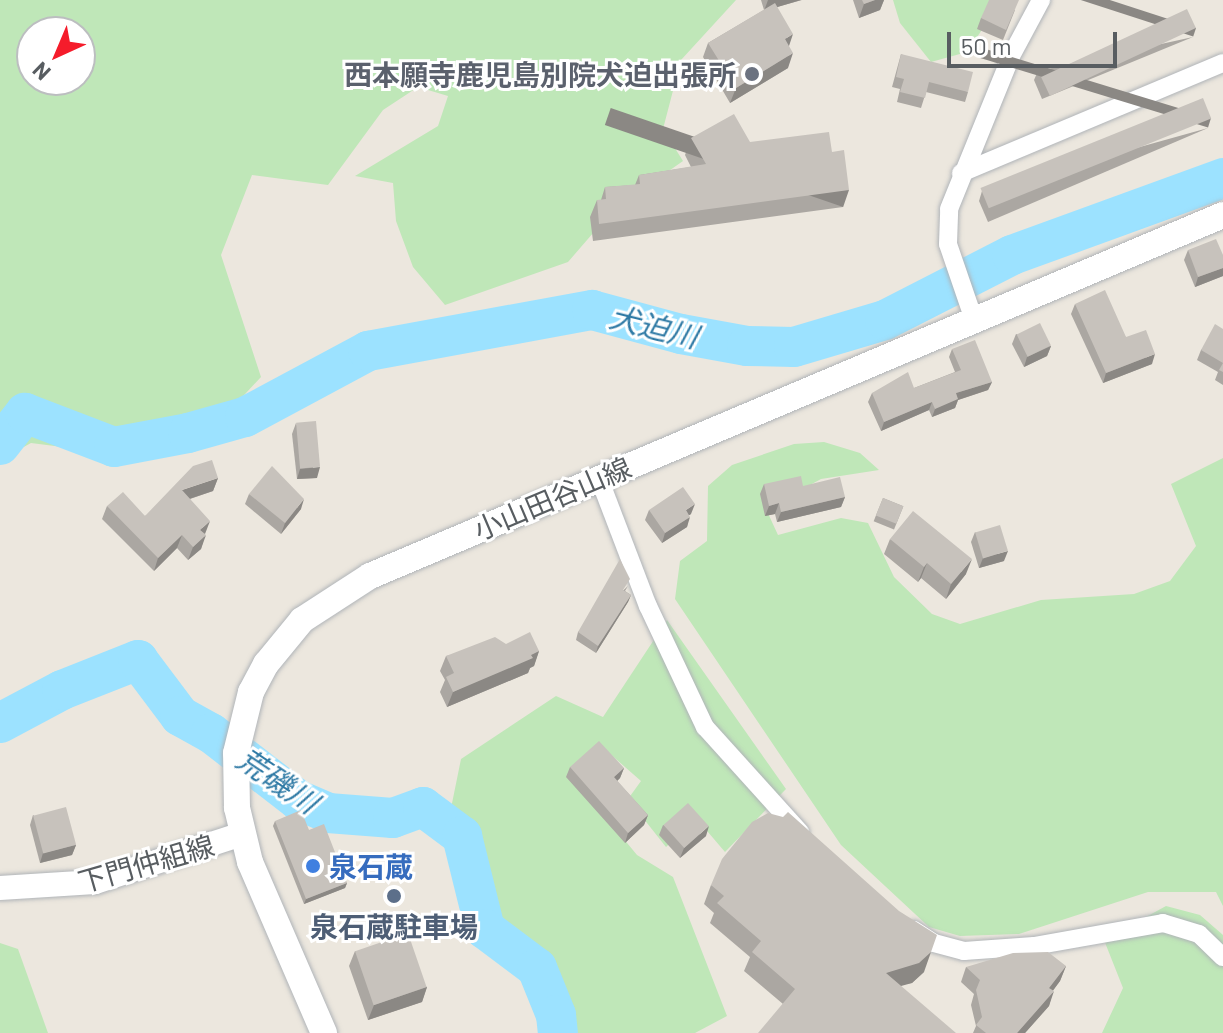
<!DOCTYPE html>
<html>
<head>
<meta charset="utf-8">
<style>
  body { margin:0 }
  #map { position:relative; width:1223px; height:1033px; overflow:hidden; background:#ece7de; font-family:Barlow,"Noto Sans JP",sans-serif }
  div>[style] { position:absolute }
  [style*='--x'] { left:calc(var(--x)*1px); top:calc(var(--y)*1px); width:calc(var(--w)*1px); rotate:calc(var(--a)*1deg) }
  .green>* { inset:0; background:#bfe7b8 }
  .river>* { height:40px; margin:-20px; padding:0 20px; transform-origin:20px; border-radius:20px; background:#9ce2ff }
  .roads { filter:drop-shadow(0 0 2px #b0b4b8) drop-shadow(0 0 2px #b0b4b8) }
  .minor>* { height:18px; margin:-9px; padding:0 9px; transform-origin:9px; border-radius:9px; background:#fff }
  .tertiary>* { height:24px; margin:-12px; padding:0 12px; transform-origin:12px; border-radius:12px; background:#fff }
  .secondary>* { height:26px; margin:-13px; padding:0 13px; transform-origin:13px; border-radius:13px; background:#fff }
  .wall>* { inset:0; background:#aba7a2; transform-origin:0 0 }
  .shaded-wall>* { inset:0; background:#8b8884; transform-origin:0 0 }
  .building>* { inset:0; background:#c7c2bc; transform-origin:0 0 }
  .dots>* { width:22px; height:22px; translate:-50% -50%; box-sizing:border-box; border:4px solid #fff; border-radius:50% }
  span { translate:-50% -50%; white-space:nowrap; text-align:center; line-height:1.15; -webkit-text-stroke:6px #fff; paint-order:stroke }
  .worship-label { font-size:28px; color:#5b616d; font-weight:700 }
  .right { translate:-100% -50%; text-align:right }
  .street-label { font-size:28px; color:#585d61 }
  .shop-label { font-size:28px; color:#366cbe; font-weight:700 }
  .left { translate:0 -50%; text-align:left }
  .service-label { font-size:28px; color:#4e5e75; font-weight:700 }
  .water-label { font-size:30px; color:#2f7aa5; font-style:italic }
  .north { position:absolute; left:16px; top:16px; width:80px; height:80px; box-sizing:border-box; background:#fff; border:2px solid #bcbec0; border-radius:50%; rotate:224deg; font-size:22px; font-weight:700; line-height:32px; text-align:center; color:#585d61 }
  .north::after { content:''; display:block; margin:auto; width:28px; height:36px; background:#f51c2b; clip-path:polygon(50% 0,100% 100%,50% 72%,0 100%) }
  .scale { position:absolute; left:947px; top:32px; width:170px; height:36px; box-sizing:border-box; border:4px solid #585d61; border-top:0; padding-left:10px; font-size:24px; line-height:28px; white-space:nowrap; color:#585d61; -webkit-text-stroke:6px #fff; paint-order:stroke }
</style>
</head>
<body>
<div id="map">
  <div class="green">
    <div style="clip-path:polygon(evenodd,0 0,736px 0,681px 60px,663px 129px,683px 161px,613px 210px,568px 262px,445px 305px,413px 267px,396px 221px,393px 183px,355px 176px,438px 126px,448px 96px,418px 87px,383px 110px,328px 185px,252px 175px,221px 255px,261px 377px,193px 450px,149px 458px,31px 443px,0 460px,0 0,32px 32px,80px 32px,80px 80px,32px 80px,32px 32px)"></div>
    <div style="clip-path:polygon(893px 0,1002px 0,967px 52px,931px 62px,900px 23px)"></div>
    <div style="clip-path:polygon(824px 442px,860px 453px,879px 470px,821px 479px,766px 509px,778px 535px,841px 518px,868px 523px,894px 577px,932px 614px,960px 624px,1041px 600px,1134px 594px,1170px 581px,1196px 546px,1171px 484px,1223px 458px,1223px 906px,1216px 892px,1148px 892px,1019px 934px,960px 936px,929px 927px,841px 845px,675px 599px,680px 561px,707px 541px,708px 486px,732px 465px,794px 444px)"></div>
    <div style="clip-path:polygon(667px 620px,786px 789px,725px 852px,696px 818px,666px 847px,628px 799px,641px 781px,609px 753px,580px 786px,637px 855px,673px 877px,727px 1016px,695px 1033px,555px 1033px,525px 965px,468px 884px,448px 823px,461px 759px,556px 696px,603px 717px)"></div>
    <div style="clip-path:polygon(1166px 906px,1200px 915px,1223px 935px,1223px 1033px,1102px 1033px,1123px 988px,1104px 940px)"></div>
    <div style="clip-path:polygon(0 943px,18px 949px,48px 1033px,0 1033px)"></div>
  </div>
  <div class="river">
    <div style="--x:0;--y:445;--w:41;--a:-52"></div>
    <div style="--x:25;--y:413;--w:95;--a:20.9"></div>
    <div style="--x:114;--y:447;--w:75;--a:-10.7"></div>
    <div style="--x:188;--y:433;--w:59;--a:-15.7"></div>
    <div style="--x:245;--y:417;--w:140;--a:-28.2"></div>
    <div style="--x:368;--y:351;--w:228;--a:-10.4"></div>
    <div style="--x:592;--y:310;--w:92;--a:15.1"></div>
    <div style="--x:681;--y:334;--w:67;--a:10.3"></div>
    <div style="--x:747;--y:346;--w:47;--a:1.2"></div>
    <div style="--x:794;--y:347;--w:95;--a:-16.5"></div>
    <div style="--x:885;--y:320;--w:143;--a:-27.1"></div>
    <div style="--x:1012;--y:255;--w:225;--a:-20"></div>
    <div style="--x:0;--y:723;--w:70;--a:-28"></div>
    <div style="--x:62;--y:690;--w:82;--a:-21.5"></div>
    <div style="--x:138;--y:660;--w:70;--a:53.1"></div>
    <div style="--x:180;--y:716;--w:35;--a:29"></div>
    <div style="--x:211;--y:733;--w:110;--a:37.6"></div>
    <div style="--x:298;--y:800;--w:33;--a:23"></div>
    <div style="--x:328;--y:813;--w:65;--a:4.4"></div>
    <div style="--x:393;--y:818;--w:32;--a:-20"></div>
    <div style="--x:423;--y:807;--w:49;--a:36.6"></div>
    <div style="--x:462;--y:836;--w:96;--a:76.1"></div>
    <div style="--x:485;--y:929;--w:65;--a:36.9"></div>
    <div style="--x:537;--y:968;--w:51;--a:68"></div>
    <div style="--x:556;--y:1015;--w:18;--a:84"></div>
  </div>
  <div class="roads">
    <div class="minor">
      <div style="--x:961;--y:173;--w:284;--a:-22.8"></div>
      <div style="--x:974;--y:320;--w:80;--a:-108.9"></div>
      <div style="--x:948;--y:244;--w:35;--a:-88"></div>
      <div style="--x:949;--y:209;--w:165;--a:-67.9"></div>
      <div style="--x:1011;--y:56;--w:64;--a:-61.8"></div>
      <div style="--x:599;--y:478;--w:137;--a:69.1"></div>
      <div style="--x:648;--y:606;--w:134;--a:64.8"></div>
      <div style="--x:705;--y:727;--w:142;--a:47.9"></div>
      <div style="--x:914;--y:930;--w:24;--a:33"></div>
      <div style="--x:934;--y:943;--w:31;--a:15"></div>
      <div style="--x:964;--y:951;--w:70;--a:-4.1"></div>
      <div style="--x:1034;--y:946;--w:131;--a:-10.1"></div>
      <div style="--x:1163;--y:923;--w:38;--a:17"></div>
      <div style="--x:1199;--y:934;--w:33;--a:44"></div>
    </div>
    <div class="tertiary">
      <div style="--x:0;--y:888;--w:95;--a:-3.6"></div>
      <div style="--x:95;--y:882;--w:155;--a:-18.1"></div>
    </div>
    <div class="secondary">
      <div style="--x:324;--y:1033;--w:186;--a:-113.4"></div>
      <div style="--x:250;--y:862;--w:56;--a:-103.5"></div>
      <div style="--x:237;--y:808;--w:55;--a:-91"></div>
      <div style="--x:236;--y:753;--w:63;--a:-76.2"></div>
      <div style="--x:251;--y:692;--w:32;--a:-62"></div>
      <div style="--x:266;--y:664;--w:57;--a:-50.7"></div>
      <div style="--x:302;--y:620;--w:81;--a:-32.9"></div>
      <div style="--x:370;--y:576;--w:926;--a:-22.94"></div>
    </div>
  </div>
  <div class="wall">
    <div style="clip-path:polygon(761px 0,802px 0,777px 7px,789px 46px,788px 68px,730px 103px,703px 57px,708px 43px,764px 10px)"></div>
    <div style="clip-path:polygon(853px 0,884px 0,880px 10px,859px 18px)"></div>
    <div style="clip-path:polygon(1015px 10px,1003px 40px,977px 29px,981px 18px)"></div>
    <div style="clip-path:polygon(1193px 37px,1042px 99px,1034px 80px,1038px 71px)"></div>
    <div style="clip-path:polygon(901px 54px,968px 92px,965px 102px,926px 92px,921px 108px,897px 102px,900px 89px,892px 87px)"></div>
    <div style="clip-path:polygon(1208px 128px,988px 222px,979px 201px,982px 191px)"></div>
    <div style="clip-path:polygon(691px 138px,750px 142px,832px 152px,843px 207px,593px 241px,590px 217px,597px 200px,601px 200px,605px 187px,635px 185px,639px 175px,691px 167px,685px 155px)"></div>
    <div style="clip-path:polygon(1188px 250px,1223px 255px,1223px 276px,1195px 287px,1184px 260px)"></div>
    <div style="clip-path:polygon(1075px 304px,1126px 337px,1152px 364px,1103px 383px,1071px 314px)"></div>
    <div style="clip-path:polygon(1223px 329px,1223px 385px,1215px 380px,1218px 372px,1197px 360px,1201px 350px)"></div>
    <div style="clip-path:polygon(1016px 334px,1051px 346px,1047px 356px,1024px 367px,1012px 344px)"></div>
    <div style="clip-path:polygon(952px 349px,992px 382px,988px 390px,958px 400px,955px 408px,932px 417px,929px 410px,881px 431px,868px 402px,872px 393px,914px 388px,955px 372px,949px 357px)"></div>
    <div style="clip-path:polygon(296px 423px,317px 478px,297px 479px,292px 434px)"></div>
    <div style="clip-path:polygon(218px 478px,213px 491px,190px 499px,205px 534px,201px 549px,188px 560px,177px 548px,154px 571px,102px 519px,107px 506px,145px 516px)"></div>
    <div style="clip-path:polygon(764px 484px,803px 486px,845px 497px,841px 507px,777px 522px,775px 514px,765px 516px,760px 494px)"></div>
    <div style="clip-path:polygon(249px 494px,301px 509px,281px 534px,245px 504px)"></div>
    <div style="left:883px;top:498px;width:22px;height:25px;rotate:22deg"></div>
    <div style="clip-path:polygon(649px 510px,691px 514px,689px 515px,687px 527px,662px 543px,645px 520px)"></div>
    <div style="clip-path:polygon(975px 532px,1004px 561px,979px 568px,971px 542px)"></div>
    <div style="clip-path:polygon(890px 539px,966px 574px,946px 599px,921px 578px,918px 582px,884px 554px)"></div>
    <div style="clip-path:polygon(628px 586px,625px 591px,631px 595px,628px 602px,596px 653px,576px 640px,578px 632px)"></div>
    <div style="clip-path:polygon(506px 644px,539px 651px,534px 666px,530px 668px,528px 673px,447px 707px,440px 692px,445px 680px,440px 671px,446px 656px)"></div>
    <div style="clip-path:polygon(570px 767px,624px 768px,620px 778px,617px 781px,648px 815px,644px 825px,625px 843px,566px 777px)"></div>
    <div style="clip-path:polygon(33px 815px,76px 845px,72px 855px,40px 863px,30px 825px)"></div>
    <div style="clip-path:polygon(275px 821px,309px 830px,347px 883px,345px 888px,304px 904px,273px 826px)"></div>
    <div style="clip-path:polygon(663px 825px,706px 836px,680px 858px,659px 835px)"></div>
    <div style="clip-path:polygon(711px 885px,924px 972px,912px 983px,783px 1004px,744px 971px,750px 957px,710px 923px,714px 913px,704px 904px)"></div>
    <div style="clip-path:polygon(355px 951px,427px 987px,422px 1002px,368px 1020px,349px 966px)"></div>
    <div style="clip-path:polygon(1066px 966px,1060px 981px,1053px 990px,1049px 1006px,1025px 1033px,973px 1033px,976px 1026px,971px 1005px,974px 994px,961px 982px,966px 967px)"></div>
  </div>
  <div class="shaded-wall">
    <div style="clip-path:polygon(768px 0,801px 0,764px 11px)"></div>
    <div style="clip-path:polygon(875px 0,884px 0,880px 10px,859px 18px,864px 4px)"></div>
    <div style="left:1196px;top:28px;width:9px;height:163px;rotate:108deg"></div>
    <div style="clip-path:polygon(793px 34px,788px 49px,785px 39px)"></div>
    <div style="clip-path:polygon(793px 53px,788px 68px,730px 103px,736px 88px)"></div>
    <div style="left:1211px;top:118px;width:10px;height:239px;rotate:107deg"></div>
    <div style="left:849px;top:190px;width:18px;height:252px;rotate:109deg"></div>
    <div style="clip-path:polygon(1223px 268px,1223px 276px,1195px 287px,1198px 277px)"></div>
    <div style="clip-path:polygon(1051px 346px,1047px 356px,1024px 367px,1027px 357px)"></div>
    <div style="clip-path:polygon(1155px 354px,1152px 364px,1103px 383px,1106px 373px)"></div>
    <div style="clip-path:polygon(992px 382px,988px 390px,958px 400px,955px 408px,932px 417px,935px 409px,956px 393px)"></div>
    <div style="clip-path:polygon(932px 402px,929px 410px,881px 431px,884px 422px)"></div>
    <div style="clip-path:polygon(320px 467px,317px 478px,297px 479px,300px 469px)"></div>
    <div style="clip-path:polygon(218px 478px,213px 491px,177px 503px,182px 490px)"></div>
    <div style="clip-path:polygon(845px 497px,841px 507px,777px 522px,781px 512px)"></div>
    <div style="clip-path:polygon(304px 499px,301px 509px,281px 534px,285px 523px)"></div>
    <div style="clip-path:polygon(779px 503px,775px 514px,765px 516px,769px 506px)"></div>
    <div style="clip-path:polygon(695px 504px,691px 514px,682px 520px,686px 510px)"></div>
    <div style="clip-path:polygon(690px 517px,687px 527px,662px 543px,665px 533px)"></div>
    <div style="clip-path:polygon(210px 521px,205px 534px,200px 530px)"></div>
    <div style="clip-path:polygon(182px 535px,177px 548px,154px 571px,158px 558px)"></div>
    <div style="clip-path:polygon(206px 535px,201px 549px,188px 560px,193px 547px)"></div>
    <div style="clip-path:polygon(1008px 551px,1004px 561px,979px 568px,983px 558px)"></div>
    <div style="clip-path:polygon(972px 559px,966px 574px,946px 599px,951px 584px)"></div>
    <div style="clip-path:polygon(927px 563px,921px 578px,918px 582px,924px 567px)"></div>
    <div style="clip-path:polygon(631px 595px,628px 602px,596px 653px,598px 646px)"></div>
    <div style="clip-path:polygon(539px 651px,534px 666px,530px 668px,528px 673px,447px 707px,453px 692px)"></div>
    <div style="clip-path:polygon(624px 768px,620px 778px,610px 788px,614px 777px)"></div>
    <div style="clip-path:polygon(648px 815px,644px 825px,625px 843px,628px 833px)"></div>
    <div style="clip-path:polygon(709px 826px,706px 836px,680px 858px,684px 848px)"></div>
    <div style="clip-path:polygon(76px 845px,72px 855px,40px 863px,43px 853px)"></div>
    <div style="clip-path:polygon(347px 883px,345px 888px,304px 904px,306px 899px)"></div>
    <div style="clip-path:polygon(931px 952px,924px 972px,912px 983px,879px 992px,886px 973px)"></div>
    <div style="clip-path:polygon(1066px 966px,1060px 981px,1044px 1003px,1049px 988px)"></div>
    <div style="clip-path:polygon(427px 987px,422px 1002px,368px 1020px,374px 1005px)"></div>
    <div style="clip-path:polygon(1054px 991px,1049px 1006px,1025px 1033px,1017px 1033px)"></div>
  </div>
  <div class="building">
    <div style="clip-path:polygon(862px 0,875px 0,864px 4px)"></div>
    <div style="clip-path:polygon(989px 0,1019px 0,1006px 30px,981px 18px)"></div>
    <div style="clip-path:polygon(775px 3px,793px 34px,785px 39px,793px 53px,736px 88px,708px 43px)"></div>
    <div style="left:1187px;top:9px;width:21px;height:161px;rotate:65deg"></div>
    <div style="clip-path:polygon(901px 54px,973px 72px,968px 92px,929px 82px,925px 98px,900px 92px,904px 79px,896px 77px)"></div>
    <div style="left:1203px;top:98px;width:22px;height:240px;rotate:68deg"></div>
    <div style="clip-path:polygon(734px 114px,750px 142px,829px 132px,832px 152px,844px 150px,849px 190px,599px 224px,597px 200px,606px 199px,605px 187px,640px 184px,639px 175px,706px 164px,691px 138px)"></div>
    <div style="clip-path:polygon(1216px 239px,1223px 255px,1223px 268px,1198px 277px,1188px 250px)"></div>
    <div style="clip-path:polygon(1105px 290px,1126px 337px,1146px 330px,1155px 354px,1106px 373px,1075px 304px)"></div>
    <div style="left:1040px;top:323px;width:25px;height:26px;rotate:64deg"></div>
    <div style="clip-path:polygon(1215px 324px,1223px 329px,1223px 363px,1201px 350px)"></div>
    <div style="clip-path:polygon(975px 340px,992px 382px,956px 393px,958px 399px,935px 409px,932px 402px,884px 422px,872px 393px,908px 372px,914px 388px,961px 370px,952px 349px)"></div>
    <div style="clip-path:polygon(1223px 363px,1223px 372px,1219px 370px)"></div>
    <div style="left:316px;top:421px;width:46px;height:20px;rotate:85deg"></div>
    <div style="clip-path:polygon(212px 460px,218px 478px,182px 490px,210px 521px,200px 530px,206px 535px,193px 547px,182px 535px,158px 558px,107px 506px,123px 492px,145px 516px,193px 466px)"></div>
    <div style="clip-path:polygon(272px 466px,304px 499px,285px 523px,249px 494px)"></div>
    <div style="clip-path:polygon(801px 476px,803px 486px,840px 477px,845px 497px,781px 512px,779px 503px,769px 506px,764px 484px)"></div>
    <div style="clip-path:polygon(683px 487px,695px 504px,686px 510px,690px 517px,665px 533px,649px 510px)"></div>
    <div style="left:883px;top:498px;width:22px;height:19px;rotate:22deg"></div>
    <div style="clip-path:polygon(913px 511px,972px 559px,951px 584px,927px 563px,924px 567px,890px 539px)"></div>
    <div style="left:1000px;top:525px;width:27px;height:26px;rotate:73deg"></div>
    <div style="clip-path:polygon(620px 559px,630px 579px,623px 590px,631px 595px,598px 646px,578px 632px)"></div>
    <div style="clip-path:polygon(530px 632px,539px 651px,531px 655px,533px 658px,453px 692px,446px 677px,454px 673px,446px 656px,495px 637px,506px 644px)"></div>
    <div style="clip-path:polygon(599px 741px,624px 768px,614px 777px,648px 815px,628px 833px,570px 767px)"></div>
    <div style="left:688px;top:803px;width:31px;height:33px;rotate:48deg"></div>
    <div style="left:66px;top:807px;width:39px;height:34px;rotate:75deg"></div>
    <div style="clip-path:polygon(301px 810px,309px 830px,324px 824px,347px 883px,306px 899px,275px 821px)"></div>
    <div style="clip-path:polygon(788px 812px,899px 911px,937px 935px,931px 952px,919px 963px,886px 973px,956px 1033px,758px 1033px,795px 989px,752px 952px,761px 941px,717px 903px,724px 896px,711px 885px,722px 859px,752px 822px,768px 813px,783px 817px)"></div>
    <div style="left:408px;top:933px;width:57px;height:56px;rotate:71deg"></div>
    <div style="clip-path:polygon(1048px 952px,1066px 966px,1049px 988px,1054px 991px,1017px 1033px,986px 1033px,976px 1025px,982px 1017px,976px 990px,980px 980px,966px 967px,1013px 953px)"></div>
  </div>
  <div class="dots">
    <div style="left:752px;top:74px;background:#6b7280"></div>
    <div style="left:313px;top:866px;background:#3f7fe0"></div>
    <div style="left:394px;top:896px;background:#5c6f8a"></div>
  </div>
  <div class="worship-label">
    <span class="right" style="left:736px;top:74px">西本願寺鹿児島別院犬迫出張所</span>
  </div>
  <div class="street-label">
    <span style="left:552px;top:498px;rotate:-23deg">小山田谷山線</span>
    <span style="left:146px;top:863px;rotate:-16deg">下門仲組線</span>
  </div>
  <div class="shop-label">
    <span class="left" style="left:329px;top:866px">泉石蔵</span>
  </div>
  <div class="service-label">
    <span style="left:394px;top:926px">泉石蔵駐車場</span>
  </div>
  <div class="water-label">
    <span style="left:654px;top:326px;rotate:14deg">犬迫川</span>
    <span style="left:278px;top:780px;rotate:34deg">荒磯川</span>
  </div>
  <div class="north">N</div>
  <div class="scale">50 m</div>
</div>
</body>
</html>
